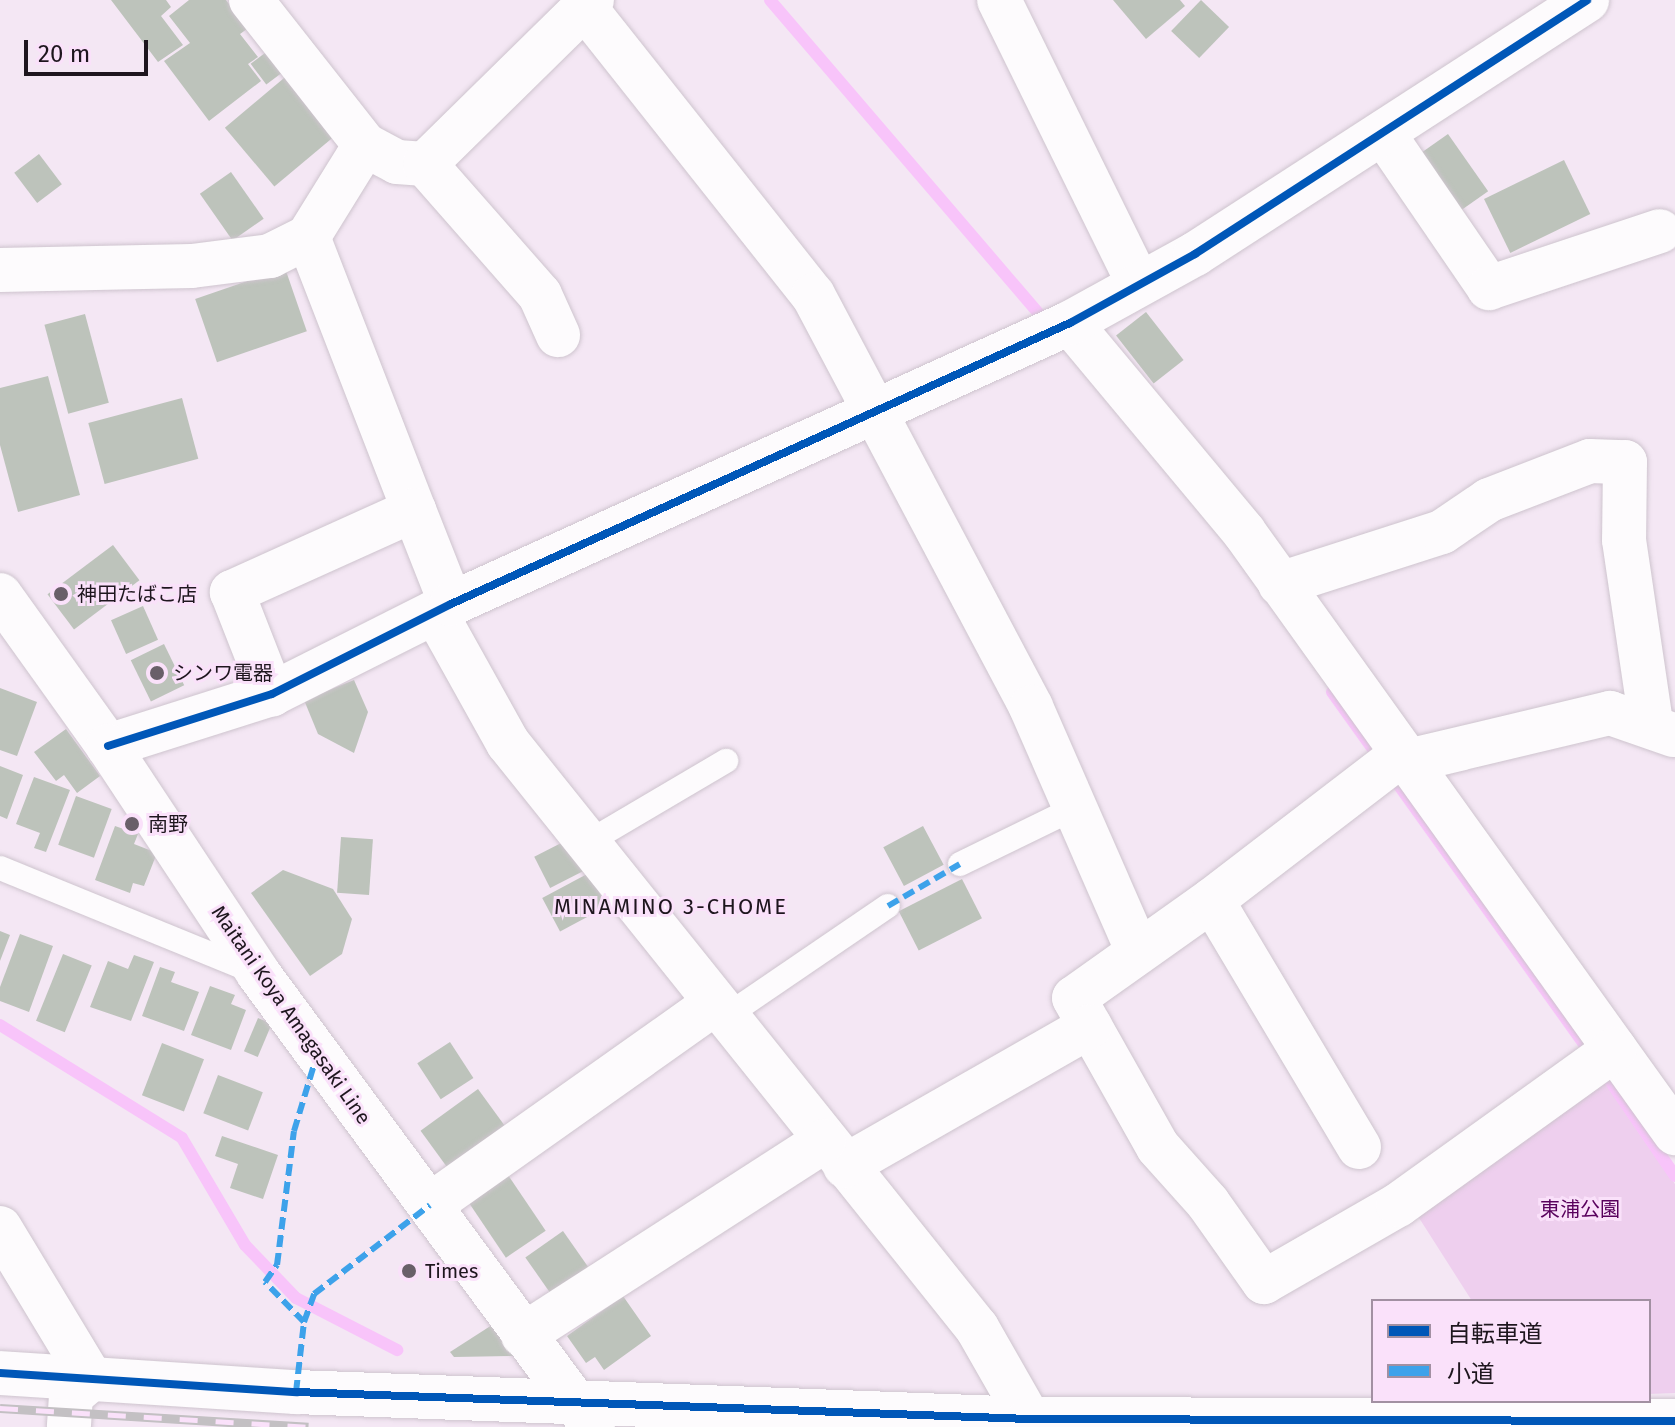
<!DOCTYPE html>
<html>
<head>
<meta charset="utf-8">
<style>
  body { margin:0 }
  #map { position:relative; width:1675px; height:1427px; overflow:hidden; background:#f4e7f4; font-family:"Fira Sans","Noto Sans JP",sans-serif }
  div>[style] { position:absolute }
  [style*='--x'] { left:calc(var(--x)*1px); top:calc(var(--y)*1px); width:calc(var(--w)*1px); rotate:calc(var(--a)*1deg) }
  .green>* { inset:0; background:#eecfee }
  .stream>* { height:12px; margin:-6px; padding:0 6px; transform-origin:6px; border-radius:6px; background:#f8c4fa }
  .building>* { inset:0; background:#bdc3bb; transform-origin:0 0 }
  .roads { filter:drop-shadow(0 0 2px #cec4ce) drop-shadow(0 0 2px #cec4ce) }
  .lane>* { height:24px; margin:-12px; padding:0 12px; transform-origin:12px; border-radius:12px; background:#fdfbfd }
  .street>* { height:44px; margin:-22px; padding:0 22px; transform-origin:22px; border-radius:22px; background:#fdfbfd }
  .secondary>* { height:44px; margin:-22px; padding:0 22px; transform-origin:22px; border-radius:22px; background:#fdfbfd }
  .rail>* { height:9px; margin-top:-4.5px; transform-origin:0; background:repeating-linear-gradient(90deg,#fae1fa 0 18px,#c3c0c3 0 36px); box-sizing:border-box; border-block:2px solid #c3c0c3 }
  .quiet>* { height:6px; margin-top:-3px; transform-origin:0; background:repeating-linear-gradient(90deg,#3da2ea 0 12px,transparent 0 18px) }
  .cycleway>* { height:8px; margin:-4px; padding:0 4px; transform-origin:4px; border-radius:4px; background:#0057b8 }
  .dots>* { width:22px; height:22px; translate:-50% -50%; box-sizing:border-box; border:4px solid #fae1fa; border-radius:50% }
  span { translate:-50% -50%; white-space:nowrap; text-align:center; line-height:1.15; -webkit-text-stroke:6px #fae1fa; paint-order:stroke }
  .poi-label { font-size:20px; color:#1e161e }
  .left { translate:0 -50%; text-align:left }
  .street-label { font-size:20px; color:#1e161e }
  .park-label { font-size:20px; color:#59015d }
  .neighbourhood-label { font-size:22px; color:#1e161e; letter-spacing:2px }
  .legend { position:absolute; left:1371px; top:1299px; width:280px; height:104px; box-sizing:border-box; background:#fae1fa; border:2px solid #a290a2; margin:0; padding:10px 14px; list-style:none; font-size:24px; color:#1e161e }
  .legend li { display:flex; align-items:center; gap:16px; height:40px }
  .legend b { width:40px; border:2px solid #a290a2 }
  .scale { position:absolute; left:24px; top:40px; width:124px; height:36px; box-sizing:border-box; border:4px solid #1e161e; border-top:0; padding-left:10px; font-size:24px; line-height:28px; white-space:nowrap; color:#1e161e; -webkit-text-stroke:6px #fae1fa; paint-order:stroke }
</style>
</head>
<body>
<div id="map">
  <div class="green">
    <div style="clip-path:polygon(1604px 1081px,1675px 1184px,1675px 1393px,1649px 1394px,1649px 1301px,1472px 1301px,1414px 1210px)"></div>
  </div>
  <div class="stream">
    <div style="--x:770;--y:0;--w:418;--a:49.4"></div>
    <div style="--x:1332;--y:692;--w:442;--a:54.4"></div>
    <div style="--x:0;--y:1025;--w:214;--a:31.8"></div>
    <div style="--x:182;--y:1138;--w:124;--a:59.5"></div>
    <div style="--x:245;--y:1245;--w:74;--a:46.1"></div>
    <div style="--x:296;--y:1298;--w:114;--a:27.2"></div>
    <div style="--x:1600;--y:1066;--w:133;--a:55.7"></div>
  </div>
  <div class="building">
    <div style="clip-path:polygon(111px 0,166px 0,171px 7px,161px 16px,183px 45px,158px 62px)"></div>
    <div style="clip-path:polygon(189px 0,226px 0,247px 29px,240px 34px,258px 57px,248px 64px,261px 81px,209px 121px,164px 61px,190px 43px,169px 16px)"></div>
    <div style="clip-path:polygon(1113px 0,1180px 0,1185px 6px,1146px 39px)"></div>
    <div style="left:1201px;top:0;width:39px;height:43px;rotate:44deg"></div>
    <div style="left:273px;top:47px;width:26px;height:28px;rotate:53deg"></div>
    <div style="left:290px;top:73px;width:77px;height:85px;rotate:50deg"></div>
    <div style="left:1448px;top:134px;width:70px;height:40px;rotate:55deg"></div>
    <div style="left:39px;top:154px;width:38px;height:31px;rotate:53deg"></div>
    <div style="left:1564px;top:160px;width:60px;height:89px;rotate:64deg"></div>
    <div style="left:231px;top:172px;width:57px;height:38px;rotate:55deg"></div>
    <div style="left:285px;top:268px;width:67px;height:95px;rotate:71deg"></div>
    <div style="left:1146px;top:312px;width:61px;height:38px;rotate:52deg"></div>
    <div style="left:85px;top:314px;width:92px;height:42px;rotate:75deg"></div>
    <div style="clip-path:polygon(48px 376px,80px 495px,18px 512px,0 445px,0 388px)"></div>
    <div style="left:182px;top:398px;width:63px;height:97px;rotate:75deg"></div>
    <div style="left:113px;top:545px;width:44px;height:82px;rotate:53deg"></div>
    <div style="left:143px;top:606px;width:37px;height:35px;rotate:66deg"></div>
    <div style="left:164px;top:644px;width:46px;height:37px;rotate:64deg"></div>
    <div style="clip-path:polygon(354px 680px,368px 712px,354px 753px,318px 734px,304px 700px)"></div>
    <div style="clip-path:polygon(0 688px,37px 702px,17px 756px,0 750px)"></div>
    <div style="clip-path:polygon(66px 729px,100px 776px,77px 793px,64px 775px,56px 781px,34px 752px)"></div>
    <div style="clip-path:polygon(0 766px,23px 775px,7px 819px,0 816px)"></div>
    <div style="clip-path:polygon(34px 777px,70px 790px,46px 852px,34px 848px,40px 833px,16px 824px)"></div>
    <div style="left:76px;top:796px;width:38px;height:52px;rotate:20deg"></div>
    <div style="clip-path:polygon(115px 826px,138px 834px,134px 844px,157px 853px,144px 886px,133px 883px,130px 893px,95px 880px)"></div>
    <div style="left:923px;top:826px;width:44px;height:45px;rotate:62deg"></div>
    <div style="left:341px;top:837px;width:32px;height:56px;rotate:4deg"></div>
    <div style="left:569px;top:839px;width:35px;height:39px;rotate:63deg"></div>
    <div style="clip-path:polygon(283px 870px,333px 889px,352px 919px,342px 954px,310px 976px,251px 893px)"></div>
    <div style="left:589px;top:873px;width:38px;height:53px;rotate:62deg"></div>
    <div style="left:962px;top:879px;width:44px;height:71px;rotate:63deg"></div>
    <div style="clip-path:polygon(0 931px,10px 935px,0 961px)"></div>
    <div style="clip-path:polygon(20px 934px,53px 946px,29px 1012px,0 1001px,0 987px)"></div>
    <div style="left:63px;top:954px;width:31px;height:72px;rotate:22deg"></div>
    <div style="clip-path:polygon(134px 955px,154px 962px,131px 1021px,90px 1007px,108px 961px,128px 969px)"></div>
    <div style="clip-path:polygon(160px 967px,175px 972px,171px 982px,199px 992px,184px 1031px,142px 1016px)"></div>
    <div style="clip-path:polygon(210px 986px,235px 995px,231px 1004px,246px 1010px,231px 1050px,191px 1035px)"></div>
    <div style="left:258px;top:1018px;width:15px;height:36px;rotate:23deg"></div>
    <div style="left:450px;top:1042px;width:43px;height:39px;rotate:57deg"></div>
    <div style="left:162px;top:1043px;width:45px;height:56px;rotate:21deg"></div>
    <div style="left:218px;top:1075px;width:48px;height:41px;rotate:21deg"></div>
    <div style="left:478px;top:1089px;width:52px;height:71px;rotate:54deg"></div>
    <div style="clip-path:polygon(222px 1136px,278px 1155px,263px 1199px,230px 1188px,238px 1164px,215px 1156px)"></div>
    <div style="left:506px;top:1172px;width:71px;height:48px;rotate:56deg"></div>
    <div style="left:563px;top:1231px;width:58px;height:46px;rotate:55deg"></div>
    <div style="clip-path:polygon(623px 1296px,651px 1336px,604px 1370px,595px 1357px,586px 1363px,567px 1336px)"></div>
    <div style="clip-path:polygon(492px 1325px,513px 1356px,454px 1357px,450px 1352px)"></div>
  </div>
  <div class="roads">
    <div class="lane">
      <div style="--x:585;--y:844;--w:164;--a:-30.5"></div>
      <div style="--x:960;--y:864;--w:128;--a:-26"></div>
      <div style="--x:0;--y:868;--w:270;--a:22.2"></div>
      <div style="--x:725;--y:1017;--w:197;--a:-34.3"></div>
    </div>
    <div class="street">
      <div style="--x:251;--y:0;--w:184;--a:51.8"></div>
      <div style="--x:365;--y:145;--w:108;--a:121.8"></div>
      <div style="--x:308;--y:237;--w:293;--a:68.8"></div>
      <div style="--x:414;--y:510;--w:200;--a:155.7"></div>
      <div style="--x:232;--y:592;--w:110;--a:68.6"></div>
      <div style="--x:999;--y:0;--w:314;--a:63.8"></div>
      <div style="--x:586;--y:9;--w:365;--a:51.6"></div>
      <div style="--x:813;--y:295;--w:466;--a:62.1"></div>
      <div style="--x:1031;--y:707;--w:267;--a:66.4"></div>
      <div style="--x:1383;--y:133;--w:188;--a:55.6"></div>
      <div style="--x:1489;--y:288;--w:180;--a:-18.4"></div>
      <div style="--x:365;--y:145;--w:36;--a:28"></div>
      <div style="--x:397;--y:162;--w:28;--a:4"></div>
      <div style="--x:425;--y:164;--w:174;--a:48.7"></div>
      <div style="--x:540;--y:295;--w:44;--a:65.8"></div>
      <div style="--x:425;--y:164;--w:234;--a:-44.5"></div>
      <div style="--x:0;--y:270;--w:192;--a:-1.2"></div>
      <div style="--x:192;--y:266;--w:79;--a:-7.3"></div>
      <div style="--x:270;--y:256;--w:42;--a:-26.6"></div>
      <div style="--x:1070;--y:323;--w:272;--a:50.2"></div>
      <div style="--x:1244;--y:532;--w:740;--a:54.35"></div>
      <div style="--x:414;--y:510;--w:101;--a:68.5"></div>
      <div style="--x:1280;--y:584;--w:170;--a:-17.8"></div>
      <div style="--x:1442;--y:532;--w:57;--a:-34.2"></div>
      <div style="--x:1489;--y:500;--w:108;--a:-21.1"></div>
      <div style="--x:1590;--y:461;--w:35;--a:2"></div>
      <div style="--x:1625;--y:462;--w:78;--a:90.7"></div>
      <div style="--x:1624;--y:540;--w:185;--a:81.6"></div>
      <div style="--x:435;--y:612;--w:150;--a:60.9"></div>
      <div style="--x:508;--y:743;--w:750;--a:51.28"></div>
      <div style="--x:977;--y:1328;--w:105;--a:60.3"></div>
      <div style="--x:1029;--y:1419;--w:21;--a:23"></div>
      <div style="--x:108;--y:746;--w:172;--a:-17.6"></div>
      <div style="--x:272;--y:694;--w:200;--a:-26.7"></div>
      <div style="--x:451;--y:604;--w:680;--a:-24.42"></div>
      <div style="--x:1070;--y:323;--w:143;--a:-28.9"></div>
      <div style="--x:1195;--y:254;--w:467;--a:-32.9"></div>
      <div style="--x:1404;--y:762;--w:212;--a:-13.4"></div>
      <div style="--x:1610;--y:713;--w:67;--a:19.2"></div>
      <div style="--x:1212;--y:900;--w:169;--a:144.6"></div>
      <div style="--x:1074;--y:998;--w:171;--a:60.6"></div>
      <div style="--x:1158;--y:1147;--w:75;--a:48.2"></div>
      <div style="--x:1208;--y:1203;--w:97;--a:54.7"></div>
      <div style="--x:1264;--y:1282;--w:155;--a:-29.9"></div>
      <div style="--x:1398;--y:1205;--w:267;--a:-35.7"></div>
      <div style="--x:1359;--y:1147;--w:287;--a:-120.8"></div>
      <div style="--x:1212;--y:900;--w:237;--a:-37.5"></div>
      <div style="--x:845;--y:1166;--w:282;--a:-29.7"></div>
      <div style="--x:430;--y:1205;--w:349;--a:-35.3"></div>
      <div style="--x:0;--y:1228;--w:176;--a:58.9"></div>
      <div style="--x:91;--y:1379;--w:26;--a:140"></div>
      <div style="--x:71;--y:1396;--w:31;--a:94"></div>
      <div style="--x:523;--y:1335;--w:358;--a:-32.8"></div>
      <div style="--x:0;--y:1373;--w:297;--a:3.7"></div>
      <div style="--x:296;--y:1392;--w:733;--a:2.11"></div>
      <div style="--x:1029;--y:1419;--w:646;--a:0.18"></div>
    </div>
    <div class="secondary">
      <div style="--x:0;--y:595;--w:186;--a:54.4"></div>
      <div style="--x:108;--y:746;--w:272;--a:56.5"></div>
      <div style="--x:258;--y:973;--w:564;--a:53.58"></div>
    </div>
  </div>
  <div class="rail">
    <div style="--x:0;--y:1408;--w:309;--a:3.5"></div>
  </div>
  <div class="quiet">
    <div style="--x:888;--y:906;--w:83;--a:-30.3"></div>
    <div style="--x:304;--y:1322;--w:30;--a:-70"></div>
    <div style="--x:314;--y:1294;--w:146;--a:-37.5"></div>
    <div style="--x:296;--y:1392;--w:70;--a:-83.5"></div>
    <div style="--x:304;--y:1322;--w:56;--a:-134.3"></div>
    <div style="--x:265;--y:1282;--w:21;--a:-55"></div>
    <div style="--x:277;--y:1265;--w:135;--a:-82.8"></div>
    <div style="--x:294;--y:1131;--w:79;--a:-73.2"></div>
  </div>
  <div class="cycleway">
    <div style="--x:108;--y:746;--w:172;--a:-17.6"></div>
    <div style="--x:272;--y:694;--w:200;--a:-26.7"></div>
    <div style="--x:451;--y:604;--w:680;--a:-24.42"></div>
    <div style="--x:1070;--y:323;--w:143;--a:-28.9"></div>
    <div style="--x:1195;--y:254;--w:467;--a:-32.9"></div>
    <div style="--x:0;--y:1373;--w:297;--a:3.7"></div>
    <div style="--x:296;--y:1392;--w:733;--a:2.11"></div>
    <div style="--x:1029;--y:1419;--w:646;--a:0.18"></div>
  </div>
  <div class="dots">
    <div style="left:61px;top:594px;background:#695f69"></div>
    <div style="left:157px;top:673px;background:#695f69"></div>
    <div style="left:132px;top:824px;background:#695f69"></div>
    <div style="left:409px;top:1271px;background:#695f69"></div>
  </div>
  <div class="poi-label">
    <span class="left" style="left:77px;top:594px">神田たばこ店</span>
    <span class="left" style="left:173px;top:673px">シンワ電器</span>
    <span class="left" style="left:148px;top:824px">南野</span>
    <span class="left" style="left:425px;top:1271px">Times</span>
  </div>
  <div class="street-label">
    <span style="left:291px;top:1015px;rotate:55deg">Maitani Koya Amagasaki Line</span>
  </div>
  <div class="park-label">
    <span style="left:1580px;top:1209px">東浦公園</span>
  </div>
  <div class="neighbourhood-label">
    <span style="left:671px;top:907px">MINAMINO 3-CHOME</span>
  </div>
  <ul class="legend">
  <li><b style="height:10px;background:#0057b8"></b>自転車道</li>
  <li><b style="height:10px;background:#3da2ea"></b>小道</li>
  </ul>
  <div class="scale">20 m</div>
</div>
</body>
</html>
